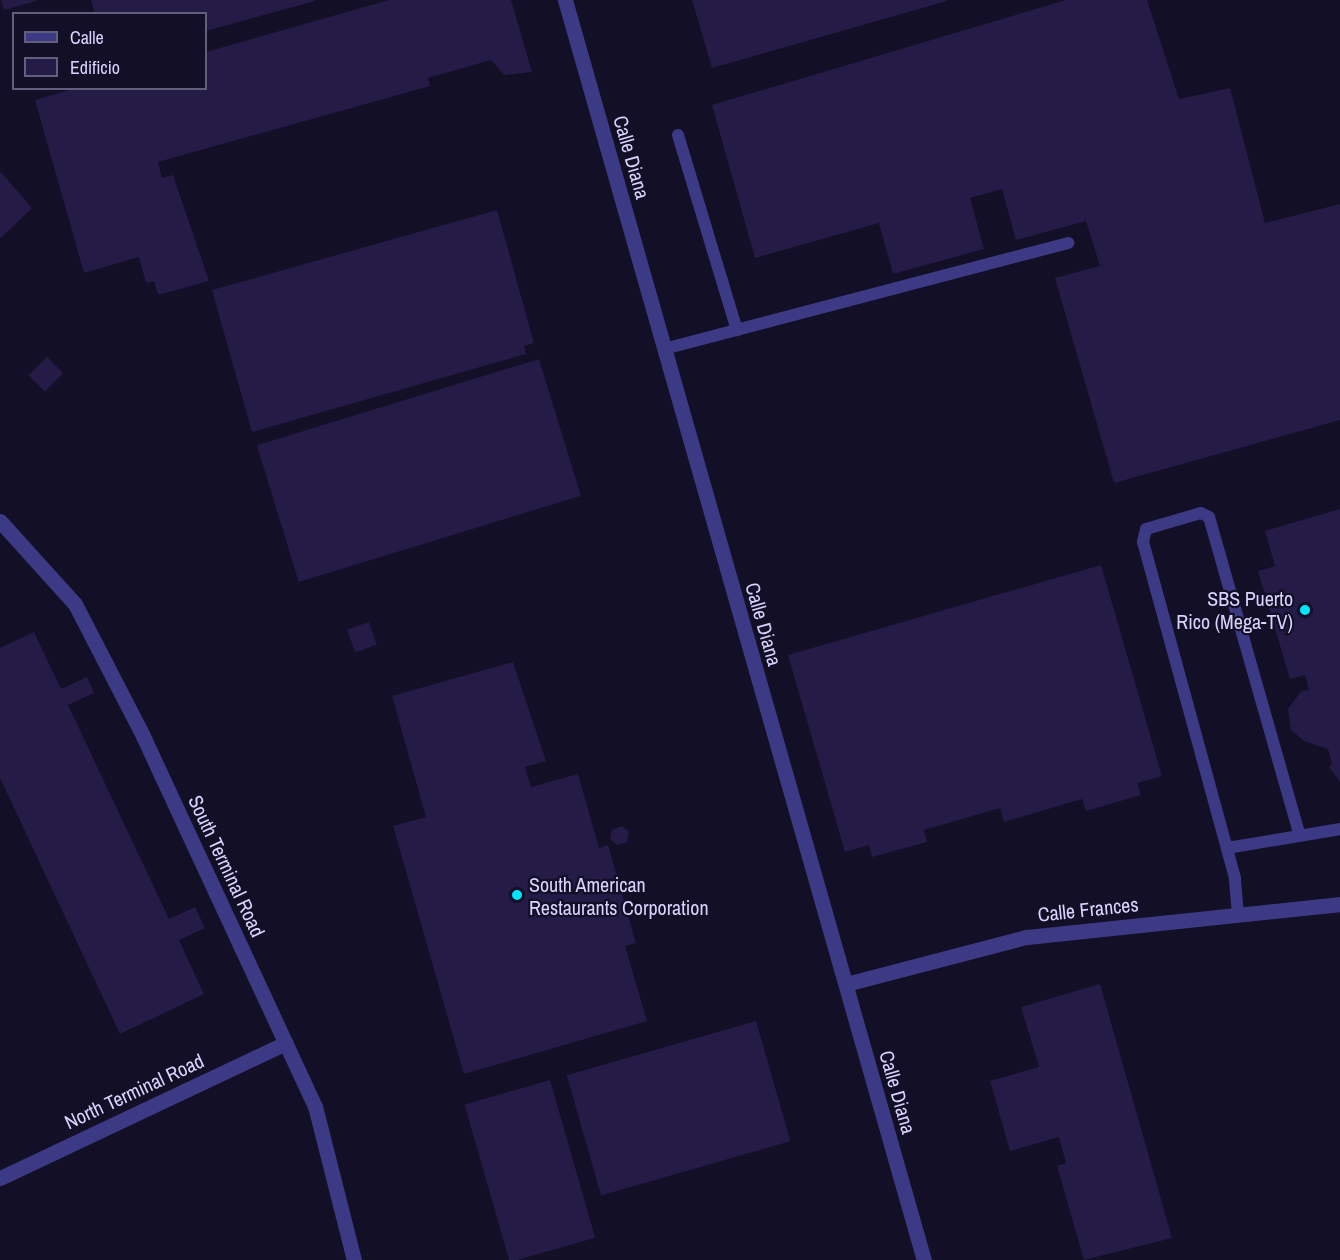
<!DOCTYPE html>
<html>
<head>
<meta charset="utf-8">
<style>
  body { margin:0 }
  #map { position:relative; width:1340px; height:1260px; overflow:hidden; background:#130f26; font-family:"Archivo Narrow",sans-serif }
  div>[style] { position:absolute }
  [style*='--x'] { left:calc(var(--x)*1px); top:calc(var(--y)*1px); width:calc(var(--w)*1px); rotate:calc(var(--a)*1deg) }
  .building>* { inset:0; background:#241b47; transform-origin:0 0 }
  .lane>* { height:12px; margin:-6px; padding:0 6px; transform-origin:6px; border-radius:6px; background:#3d3a85 }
  .street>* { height:15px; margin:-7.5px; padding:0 7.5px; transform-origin:7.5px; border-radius:7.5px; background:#3d3a85 }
  .dots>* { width:16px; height:16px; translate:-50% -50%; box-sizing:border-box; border:3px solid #130f26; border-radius:50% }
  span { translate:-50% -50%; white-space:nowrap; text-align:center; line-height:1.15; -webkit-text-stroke:4.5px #130f26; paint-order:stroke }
  .street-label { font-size:20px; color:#d9d4ff }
  .poi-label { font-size:20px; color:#d9d4ff }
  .right { translate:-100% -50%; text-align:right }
  .left { translate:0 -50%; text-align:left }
  .legend { position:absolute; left:12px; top:12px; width:195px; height:78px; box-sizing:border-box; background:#130f26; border:2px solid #625e7d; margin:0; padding:8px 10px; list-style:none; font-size:18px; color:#d9d4ff }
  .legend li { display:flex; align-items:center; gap:12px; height:30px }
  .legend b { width:30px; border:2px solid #625e7d }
</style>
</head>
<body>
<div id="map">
  <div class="building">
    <div style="clip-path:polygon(1px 0,36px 0,36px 1px,4px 10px)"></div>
    <div style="clip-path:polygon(91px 0,315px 0,315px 1px,206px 31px,206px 14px,95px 14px)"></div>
    <div style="clip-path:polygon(389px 0,511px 0,532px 72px,504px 75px,491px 60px,428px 78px,430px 86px,158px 162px,162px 178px,173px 175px,209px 281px,158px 295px,154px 281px,146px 283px,139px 257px,84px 273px,35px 100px,76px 88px,206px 88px,206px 52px)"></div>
    <div style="clip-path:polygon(692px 0,947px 0,947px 1px,712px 68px)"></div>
    <div style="clip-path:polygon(1066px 0,1147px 0,1179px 99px,1230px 88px,1265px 223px,1340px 204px,1340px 420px,1114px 483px,1055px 278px,1100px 266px,1086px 221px,1016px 240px,1002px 189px,970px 198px,984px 249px,893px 274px,879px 223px,755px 258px,712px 105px)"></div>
    <div style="clip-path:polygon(0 171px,32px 208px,0 239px)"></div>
    <div style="clip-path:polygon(497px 210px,534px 343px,524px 346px,526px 354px,252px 432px,212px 290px)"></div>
    <div style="left:47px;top:357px;width:23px;height:26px;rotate:45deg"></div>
    <div style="left:539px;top:359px;width:143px;height:295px;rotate:73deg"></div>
    <div style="clip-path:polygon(1340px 509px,1340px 782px,1329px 767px,1332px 764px,1328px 749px,1304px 741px,1291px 730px,1288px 709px,1301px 691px,1309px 690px,1305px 675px,1290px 679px,1258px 571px,1275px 566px,1265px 531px)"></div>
    <div style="clip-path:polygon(1101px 565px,1162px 776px,1137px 783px,1141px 795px,1086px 811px,1082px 799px,1004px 822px,1000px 808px,924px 830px,927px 842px,872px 857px,869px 845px,845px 852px,788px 655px)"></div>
    <div style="left:369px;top:622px;width:24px;height:23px;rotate:71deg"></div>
    <div style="clip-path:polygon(34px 632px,61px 689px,87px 677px,94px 693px,68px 705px,169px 919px,195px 907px,205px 928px,179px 940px,204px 994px,120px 1034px,0 778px,0 648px)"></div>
    <div style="clip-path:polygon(513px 662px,546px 761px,525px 767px,531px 787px,578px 774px,599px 848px,608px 845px,636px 943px,625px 946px,647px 1021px,464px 1074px,393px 826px,426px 817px,392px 696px)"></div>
    <div style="clip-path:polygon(622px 826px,629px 832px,627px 842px,617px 845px,610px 839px,612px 830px)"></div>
    <div style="clip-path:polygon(1100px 984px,1172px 1238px,1084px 1260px,1057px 1166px,1066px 1163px,1059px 1137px,1010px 1151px,990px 1081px,1039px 1067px,1021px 1007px)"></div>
    <div style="left:756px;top:1021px;width:125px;height:197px;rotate:74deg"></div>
    <div style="left:550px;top:1080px;width:164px;height:89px;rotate:74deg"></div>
  </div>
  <div class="lane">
    <div style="--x:678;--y:135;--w:204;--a:73.2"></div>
    <div style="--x:664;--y:349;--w:418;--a:-14.7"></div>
    <div style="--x:1227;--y:848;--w:115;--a:-9.5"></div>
    <div style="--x:1238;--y:915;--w:37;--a:-95"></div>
    <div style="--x:1235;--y:878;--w:348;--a:-105.3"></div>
    <div style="--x:1143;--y:542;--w:13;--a:-77"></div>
    <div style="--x:1146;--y:529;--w:57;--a:-16.2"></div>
    <div style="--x:1201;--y:513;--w:9;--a:27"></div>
    <div style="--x:1209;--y:517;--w:329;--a:74.1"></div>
  </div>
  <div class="street">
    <div style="--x:565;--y:0;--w:1310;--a:74.1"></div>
    <div style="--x:0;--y:521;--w:112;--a:47.9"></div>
    <div style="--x:75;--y:604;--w:148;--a:62.7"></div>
    <div style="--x:143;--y:736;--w:408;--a:65.1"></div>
    <div style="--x:315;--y:1106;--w:159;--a:75.8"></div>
    <div style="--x:846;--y:984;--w:187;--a:-14.6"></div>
    <div style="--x:1027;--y:937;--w:315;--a:-6"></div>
    <div style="--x:0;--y:1178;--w:316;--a:-25.3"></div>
  </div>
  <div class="dots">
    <div style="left:1305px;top:610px;background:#00e5ff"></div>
    <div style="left:517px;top:895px;background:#00e5ff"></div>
  </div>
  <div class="street-label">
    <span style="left:632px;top:157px;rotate:74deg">Calle Diana</span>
    <span style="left:764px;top:624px;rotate:74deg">Calle Diana</span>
    <span style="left:227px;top:866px;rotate:65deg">South Terminal Road</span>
    <span style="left:1088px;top:909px;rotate:-6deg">Calle Frances</span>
    <span style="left:134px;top:1091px;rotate:-25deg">North Terminal Road</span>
    <span style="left:898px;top:1092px;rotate:74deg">Calle Diana</span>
  </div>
  <div class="poi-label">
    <span class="right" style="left:1293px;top:610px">SBS Puerto<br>Rico (Mega-TV)</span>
    <span class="left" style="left:529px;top:896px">South American<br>Restaurants Corporation</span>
  </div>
  <ul class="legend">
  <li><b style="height:8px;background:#3d3a85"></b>Calle</li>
  <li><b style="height:16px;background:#241b47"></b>Edificio</li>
  </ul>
</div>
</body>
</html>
